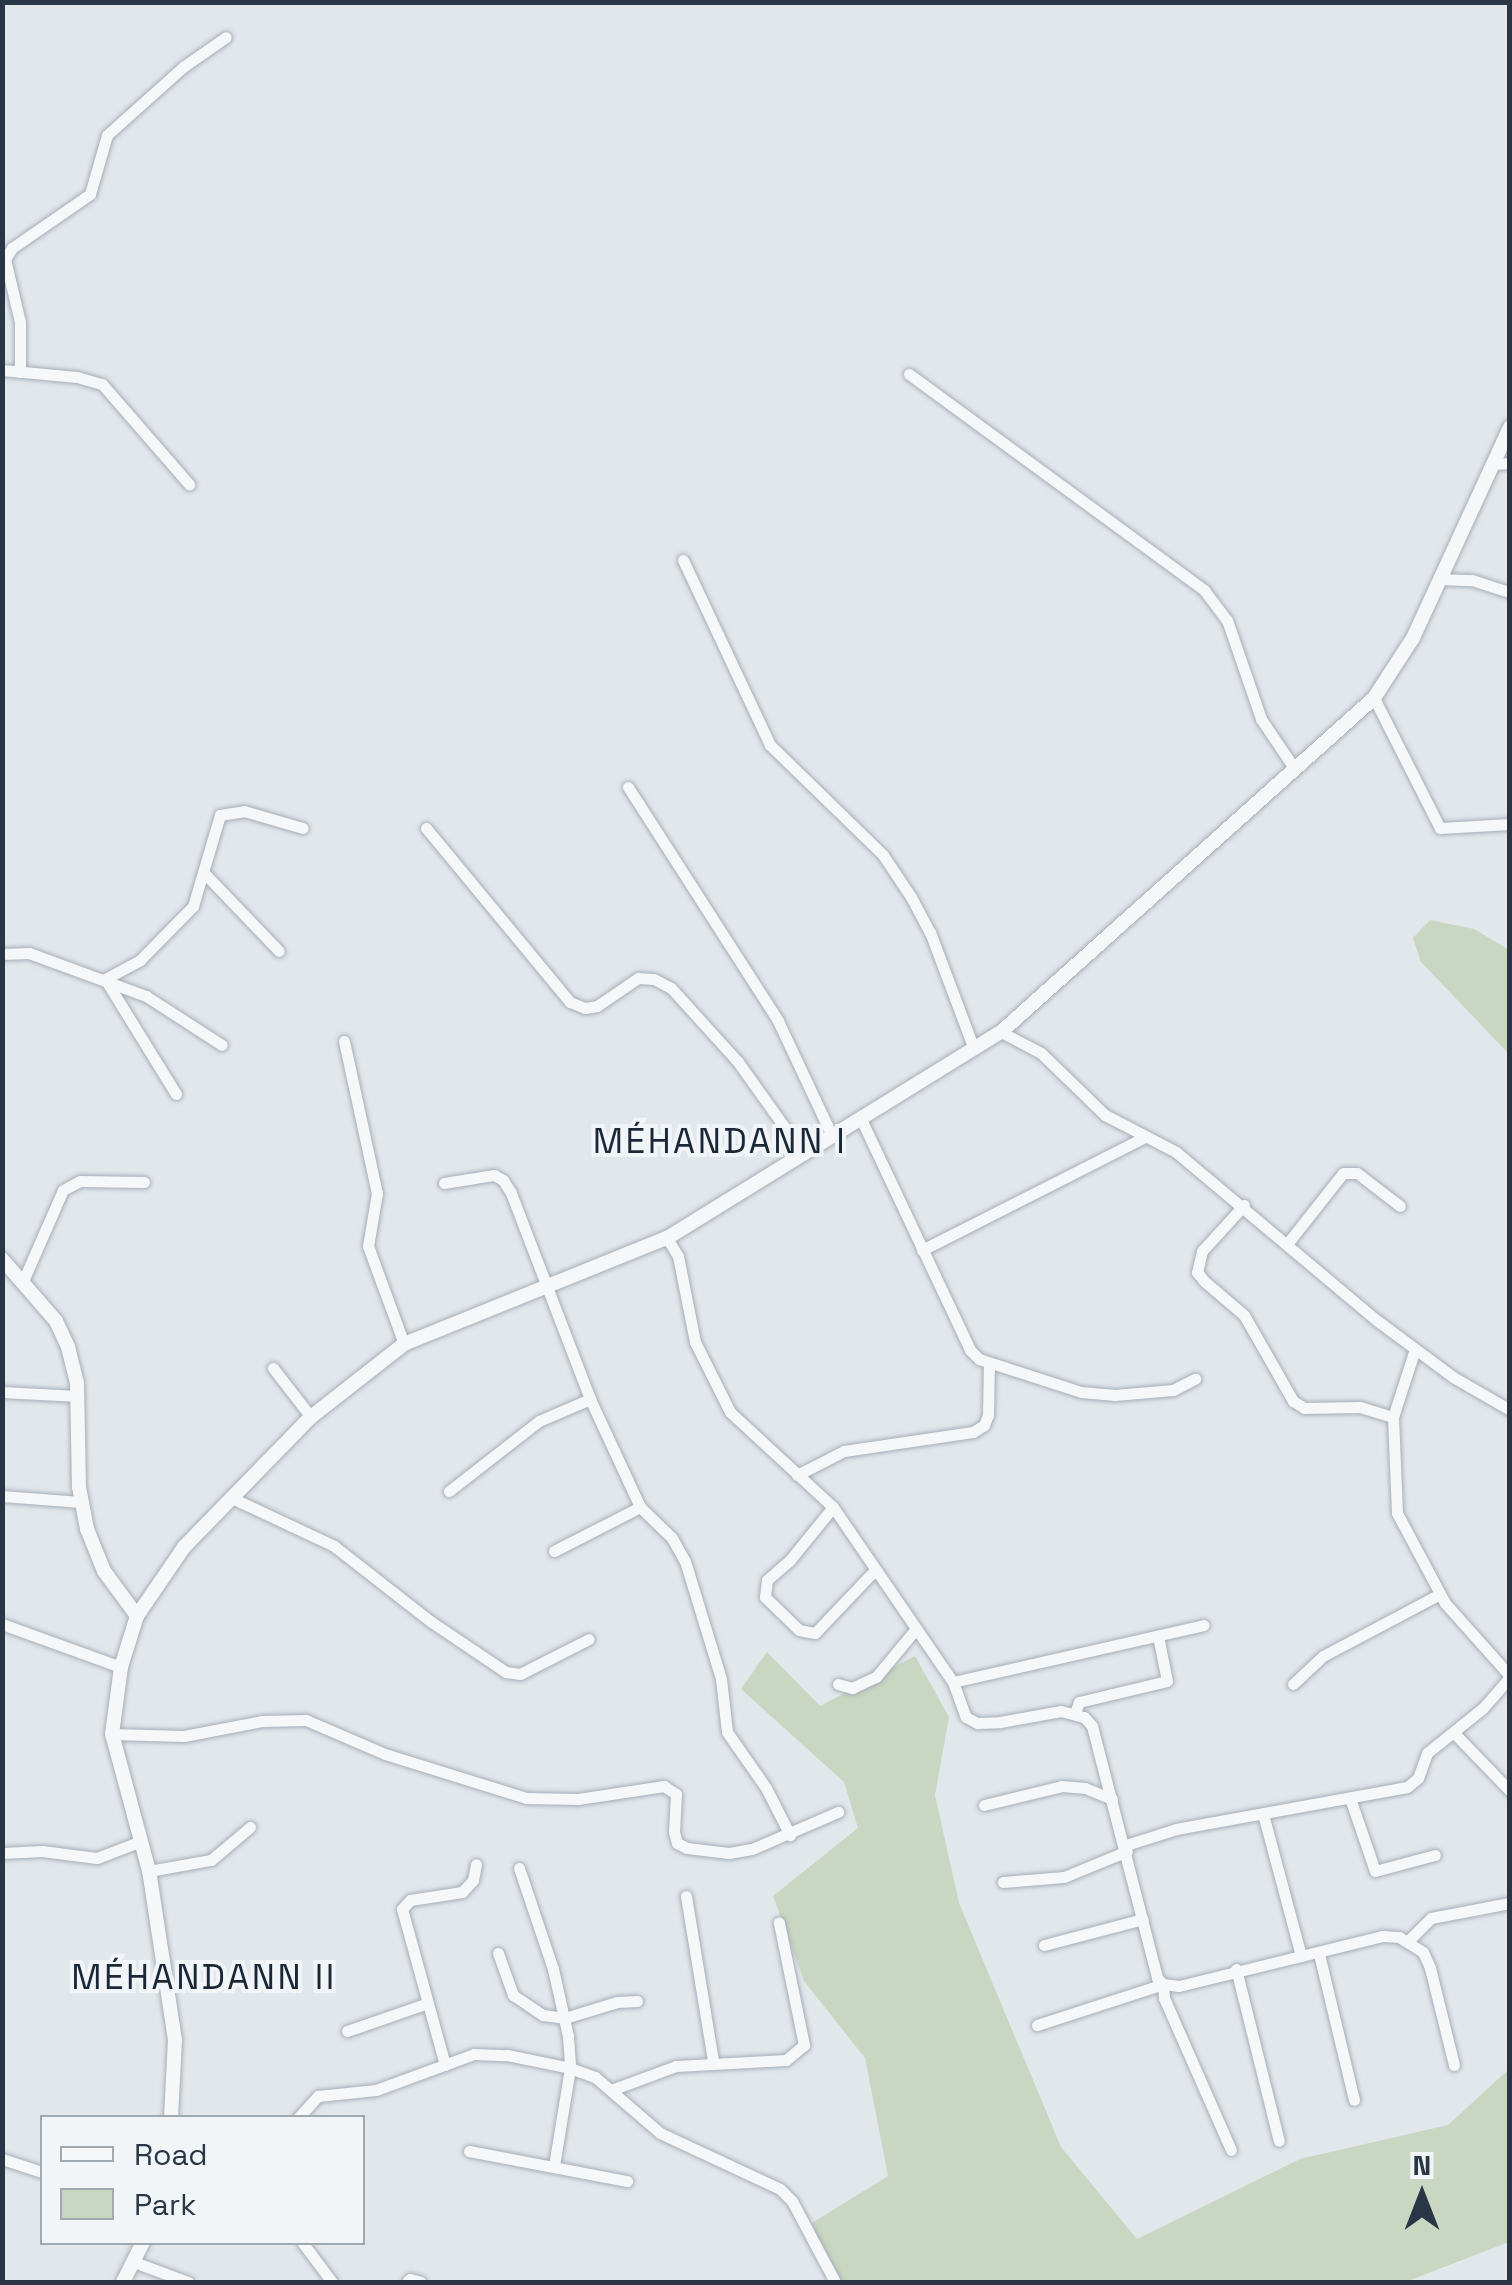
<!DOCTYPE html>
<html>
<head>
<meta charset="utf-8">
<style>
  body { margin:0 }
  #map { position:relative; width:1512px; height:2285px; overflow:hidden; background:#e2e7ec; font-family:"Space Grotesk",sans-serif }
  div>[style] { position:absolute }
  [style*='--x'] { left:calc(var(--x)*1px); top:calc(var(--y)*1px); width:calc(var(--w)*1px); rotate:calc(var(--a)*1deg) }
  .green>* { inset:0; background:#c9d6c2 }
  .roads { filter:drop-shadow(0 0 2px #a6aeb7) drop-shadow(0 0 2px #a6aeb7) }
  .minor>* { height:11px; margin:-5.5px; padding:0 5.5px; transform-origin:5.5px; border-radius:5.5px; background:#f5f7f9 }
  .tertiary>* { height:14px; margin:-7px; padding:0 7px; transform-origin:7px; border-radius:7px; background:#f5f7f9 }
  span { translate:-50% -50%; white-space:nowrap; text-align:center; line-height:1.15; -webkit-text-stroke:8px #f2f5f8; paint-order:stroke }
  .quarter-label { font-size:35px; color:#1a2736; letter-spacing:2.5px }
  .frame { position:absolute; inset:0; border:5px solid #283645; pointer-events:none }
  .legend { position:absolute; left:40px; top:2115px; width:325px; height:130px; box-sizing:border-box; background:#f2f5f8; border:2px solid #a1a9b0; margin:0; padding:12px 18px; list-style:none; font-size:30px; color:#283645 }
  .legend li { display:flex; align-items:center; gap:20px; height:50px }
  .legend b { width:50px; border:2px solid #a1a9b0 }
  .north { position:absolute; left:1372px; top:2145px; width:100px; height:100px; -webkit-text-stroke:8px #f2f5f8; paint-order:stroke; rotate:0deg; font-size:28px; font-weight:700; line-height:40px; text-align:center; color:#283645 }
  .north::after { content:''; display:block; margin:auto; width:35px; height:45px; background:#283645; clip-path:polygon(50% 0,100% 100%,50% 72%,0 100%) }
</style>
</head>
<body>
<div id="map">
  <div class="green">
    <div style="clip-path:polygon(1430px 920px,1474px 929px,1509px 950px,1509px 1054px,1421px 962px,1413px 938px)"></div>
    <div style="clip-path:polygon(767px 1652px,820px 1706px,915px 1656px,949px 1717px,935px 1795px,959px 1903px,1061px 2147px,1137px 2239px,1300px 2159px,1448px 2125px,1509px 2069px,1509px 2242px,1405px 2282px,830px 2282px,812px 2223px,888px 2176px,865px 2058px,804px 1981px,773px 1896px,858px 1828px,844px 1782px,741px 1689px)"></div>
  </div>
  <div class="roads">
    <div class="minor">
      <div style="--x:2;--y:370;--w:75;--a:5.3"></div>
      <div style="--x:77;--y:377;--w:26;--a:16"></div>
      <div style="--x:102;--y:384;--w:133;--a:49"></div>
      <div style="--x:20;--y:372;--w:50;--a:-90"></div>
      <div style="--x:20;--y:322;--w:65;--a:-103.4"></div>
      <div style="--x:5;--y:259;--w:13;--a:-58"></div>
      <div style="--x:12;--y:248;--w:95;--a:-34.7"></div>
      <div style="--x:90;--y:194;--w:61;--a:-73.9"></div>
      <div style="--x:107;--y:135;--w:102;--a:-41.8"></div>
      <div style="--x:183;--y:67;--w:52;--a:-34.9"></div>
      <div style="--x:909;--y:374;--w:366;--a:36.2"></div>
      <div style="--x:1204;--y:590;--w:38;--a:53"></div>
      <div style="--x:1227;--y:620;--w:105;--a:71"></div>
      <div style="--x:1261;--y:719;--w:59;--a:56"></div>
      <div style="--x:1492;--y:464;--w:18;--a:-3"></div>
      <div style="--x:683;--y:560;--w:204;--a:64.8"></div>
      <div style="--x:770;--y:745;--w:158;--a:44.2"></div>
      <div style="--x:883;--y:855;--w:50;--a:56.3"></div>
      <div style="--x:911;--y:897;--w:40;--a:62"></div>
      <div style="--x:930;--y:932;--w:125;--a:69.4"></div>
      <div style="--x:1438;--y:579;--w:34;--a:2"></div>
      <div style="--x:1472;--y:580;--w:40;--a:18"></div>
      <div style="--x:1374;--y:698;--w:146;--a:63.1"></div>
      <div style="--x:1440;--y:828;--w:70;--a:-3.3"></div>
      <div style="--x:628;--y:787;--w:278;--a:57.3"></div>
      <div style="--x:778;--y:1021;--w:127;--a:64.8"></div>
      <div style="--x:426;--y:828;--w:226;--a:50.4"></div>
      <div style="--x:570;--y:1002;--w:16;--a:22"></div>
      <div style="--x:585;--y:1008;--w:12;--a:-9"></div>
      <div style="--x:597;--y:1006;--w:50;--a:-34.3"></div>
      <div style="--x:638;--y:978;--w:16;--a:4"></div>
      <div style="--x:654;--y:979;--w:19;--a:28"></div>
      <div style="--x:671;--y:988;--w:100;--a:47.8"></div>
      <div style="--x:738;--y:1062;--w:112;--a:54.5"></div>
      <div style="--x:206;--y:875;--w:105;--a:46.2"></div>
      <div style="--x:2;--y:954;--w:27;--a:-2"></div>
      <div style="--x:29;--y:953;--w:125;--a:20.2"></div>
      <div style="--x:146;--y:996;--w:90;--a:32.8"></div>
      <div style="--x:1001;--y:1032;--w:45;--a:27.7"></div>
      <div style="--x:1041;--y:1053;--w:89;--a:44.1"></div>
      <div style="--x:1105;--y:1115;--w:80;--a:27.5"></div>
      <div style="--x:1176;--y:1152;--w:260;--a:40"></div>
      <div style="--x:1375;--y:1319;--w:97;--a:36.6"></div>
      <div style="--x:1453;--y:1377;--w:66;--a:30.1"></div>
      <div style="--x:344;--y:1041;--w:156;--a:77.8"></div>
      <div style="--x:377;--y:1193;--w:54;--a:99.6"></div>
      <div style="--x:368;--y:1246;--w:104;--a:69.8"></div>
      <div style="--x:176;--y:1094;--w:135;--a:-121.7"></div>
      <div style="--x:105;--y:979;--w:40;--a:-28"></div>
      <div style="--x:140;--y:960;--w:76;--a:-45.5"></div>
      <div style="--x:193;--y:906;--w:95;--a:-73.5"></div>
      <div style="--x:220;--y:815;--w:24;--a:-9"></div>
      <div style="--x:244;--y:811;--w:61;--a:16.1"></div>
      <div style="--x:861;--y:1119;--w:255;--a:64.7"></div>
      <div style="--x:970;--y:1350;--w:13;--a:45"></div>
      <div style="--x:979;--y:1359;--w:107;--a:17.9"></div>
      <div style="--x:1081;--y:1392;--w:34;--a:5"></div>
      <div style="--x:1115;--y:1395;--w:58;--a:-4.9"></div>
      <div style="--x:1173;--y:1390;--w:25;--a:-27"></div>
      <div style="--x:444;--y:1183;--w:51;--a:-9.1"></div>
      <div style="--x:494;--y:1175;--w:10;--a:29"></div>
      <div style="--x:503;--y:1180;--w:15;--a:58"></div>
      <div style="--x:511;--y:1193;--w:221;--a:69"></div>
      <div style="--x:590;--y:1399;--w:90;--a:65.1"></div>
      <div style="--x:628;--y:1481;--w:29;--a:65"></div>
      <div style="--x:640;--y:1507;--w:45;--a:44.1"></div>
      <div style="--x:672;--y:1538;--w:26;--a:61"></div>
      <div style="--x:685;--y:1561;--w:123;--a:73"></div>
      <div style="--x:721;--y:1679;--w:53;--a:83.5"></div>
      <div style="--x:727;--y:1732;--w:68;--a:55.1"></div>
      <div style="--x:766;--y:1788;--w:53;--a:62.9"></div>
      <div style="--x:1244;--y:1205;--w:62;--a:132.4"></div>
      <div style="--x:1202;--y:1251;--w:22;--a:103"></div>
      <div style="--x:1197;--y:1272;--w:11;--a:52"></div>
      <div style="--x:1204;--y:1281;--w:52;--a:40.4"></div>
      <div style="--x:1244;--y:1315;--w:99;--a:60.3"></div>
      <div style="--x:1293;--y:1401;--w:13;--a:32"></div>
      <div style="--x:1304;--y:1408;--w:56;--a:-1"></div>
      <div style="--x:1360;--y:1407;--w:34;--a:17"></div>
      <div style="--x:667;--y:1238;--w:21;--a:59"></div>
      <div style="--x:678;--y:1256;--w:88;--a:78.8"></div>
      <div style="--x:695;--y:1342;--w:78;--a:63.4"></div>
      <div style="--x:730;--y:1412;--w:140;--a:42.7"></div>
      <div style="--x:833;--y:1507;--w:212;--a:55.6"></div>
      <div style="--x:953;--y:1682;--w:37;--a:70"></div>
      <div style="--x:966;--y:1717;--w:13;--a:29"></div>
      <div style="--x:977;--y:1723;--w:23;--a:-2"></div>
      <div style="--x:1000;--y:1722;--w:62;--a:-10.2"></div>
      <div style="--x:1061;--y:1711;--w:24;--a:15"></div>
      <div style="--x:1084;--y:1717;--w:12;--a:48"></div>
      <div style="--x:1092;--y:1726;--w:260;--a:75.5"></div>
      <div style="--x:1157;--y:1978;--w:8;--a:45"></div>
      <div style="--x:1163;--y:1984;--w:16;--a:7"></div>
      <div style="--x:1179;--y:1986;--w:210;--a:-13.8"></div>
      <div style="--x:1383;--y:1936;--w:16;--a:4"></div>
      <div style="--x:1399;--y:1937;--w:28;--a:32"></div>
      <div style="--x:1423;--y:1952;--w:17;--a:66"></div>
      <div style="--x:1430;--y:1968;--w:100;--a:76.1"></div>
      <div style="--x:1287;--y:1244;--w:90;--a:-51.7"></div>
      <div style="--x:1343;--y:1173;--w:14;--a:0"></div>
      <div style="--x:1357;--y:1173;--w:54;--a:37.5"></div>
      <div style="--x:922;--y:1250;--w:248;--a:-26.9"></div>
      <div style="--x:23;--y:1281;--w:99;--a:-66.3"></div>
      <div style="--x:63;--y:1190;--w:19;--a:-28"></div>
      <div style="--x:80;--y:1181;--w:64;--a:0.9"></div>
      <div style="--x:1415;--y:1349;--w:71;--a:107.9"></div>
      <div style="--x:1393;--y:1417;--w:96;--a:87.6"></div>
      <div style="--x:1397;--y:1513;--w:102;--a:61.9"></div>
      <div style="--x:1445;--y:1603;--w:98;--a:48.3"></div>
      <div style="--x:273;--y:1368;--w:62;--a:52.2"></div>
      <div style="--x:2;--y:1392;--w:76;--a:3"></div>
      <div style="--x:797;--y:1475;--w:53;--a:-27.1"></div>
      <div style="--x:844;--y:1451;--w:130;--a:-8.4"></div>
      <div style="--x:973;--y:1432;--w:13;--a:-32"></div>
      <div style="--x:984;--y:1425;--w:11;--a:-68"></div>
      <div style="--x:988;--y:1415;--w:51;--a:-88.9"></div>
      <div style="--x:449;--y:1491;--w:114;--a:-37.9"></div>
      <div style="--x:539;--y:1421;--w:56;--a:-23.3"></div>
      <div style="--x:2;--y:1496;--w:79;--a:4.3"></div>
      <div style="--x:230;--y:1497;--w:115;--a:25.2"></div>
      <div style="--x:334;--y:1546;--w:122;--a:38"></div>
      <div style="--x:430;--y:1621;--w:92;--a:33.9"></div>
      <div style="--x:506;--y:1672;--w:14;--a:8"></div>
      <div style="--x:520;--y:1674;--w:77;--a:-26.9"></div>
      <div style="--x:833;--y:1507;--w:68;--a:129.1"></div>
      <div style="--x:790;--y:1560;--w:30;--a:139"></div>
      <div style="--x:767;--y:1580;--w:17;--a:97"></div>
      <div style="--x:765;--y:1597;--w:47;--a:44.1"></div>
      <div style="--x:799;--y:1630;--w:16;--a:11"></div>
      <div style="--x:815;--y:1633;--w:87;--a:-46.4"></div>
      <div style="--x:554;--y:1551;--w:97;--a:-27.1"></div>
      <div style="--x:2;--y:1624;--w:127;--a:19.9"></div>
      <div style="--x:953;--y:1682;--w:257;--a:-12.8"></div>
      <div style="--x:838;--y:1684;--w:15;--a:16"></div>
      <div style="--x:852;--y:1688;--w:26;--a:-25"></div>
      <div style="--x:876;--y:1677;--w:60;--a:-50.4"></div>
      <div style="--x:1293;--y:1684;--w:41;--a:-43"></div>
      <div style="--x:1323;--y:1656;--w:132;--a:-27.9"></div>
      <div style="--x:1075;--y:1713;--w:12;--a:-70"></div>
      <div style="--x:1079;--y:1702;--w:90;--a:-13.4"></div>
      <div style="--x:1167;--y:1681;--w:46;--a:-101.3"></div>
      <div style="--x:1454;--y:1733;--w:81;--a:46"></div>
      <div style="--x:112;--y:1734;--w:72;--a:1.6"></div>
      <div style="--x:184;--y:1736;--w:79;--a:-10.9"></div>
      <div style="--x:262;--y:1721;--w:44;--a:-1.3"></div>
      <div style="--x:306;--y:1720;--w:86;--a:23.3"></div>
      <div style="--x:385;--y:1754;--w:148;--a:17.3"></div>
      <div style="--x:526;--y:1798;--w:52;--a:1.1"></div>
      <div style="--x:578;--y:1799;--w:87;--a:-8.6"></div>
      <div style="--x:664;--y:1786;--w:14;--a:34"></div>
      <div style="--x:676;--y:1794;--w:38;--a:93"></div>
      <div style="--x:674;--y:1832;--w:11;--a:75"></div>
      <div style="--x:677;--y:1843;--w:11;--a:27"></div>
      <div style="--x:687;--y:1848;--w:42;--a:6.8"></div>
      <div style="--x:729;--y:1853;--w:23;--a:-10"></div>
      <div style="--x:752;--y:1849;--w:94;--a:-23.3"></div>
      <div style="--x:1350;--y:1798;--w:77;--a:71.1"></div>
      <div style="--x:1375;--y:1871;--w:62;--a:-14.9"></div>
      <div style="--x:984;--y:1805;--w:80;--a:-13.7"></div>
      <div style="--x:1062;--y:1786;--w:23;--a:5"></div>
      <div style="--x:1085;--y:1788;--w:29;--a:22"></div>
      <div style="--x:1263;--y:1814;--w:147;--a:75"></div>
      <div style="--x:1126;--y:1845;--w:52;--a:-17.7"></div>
      <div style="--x:1176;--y:1829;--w:235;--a:-10.3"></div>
      <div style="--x:1407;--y:1787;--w:14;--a:-39"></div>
      <div style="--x:1418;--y:1778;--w:27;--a:-70"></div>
      <div style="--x:1427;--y:1753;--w:72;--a:-38.8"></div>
      <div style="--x:1483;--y:1708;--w:41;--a:-48.9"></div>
      <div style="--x:2;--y:1853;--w:40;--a:-2.9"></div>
      <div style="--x:42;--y:1851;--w:55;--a:7.3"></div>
      <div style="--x:97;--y:1858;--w:47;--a:-21.1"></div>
      <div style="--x:519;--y:1868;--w:107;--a:71.4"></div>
      <div style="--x:553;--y:1969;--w:69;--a:77.4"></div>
      <div style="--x:568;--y:2036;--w:32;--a:86"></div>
      <div style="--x:570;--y:2068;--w:99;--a:99.3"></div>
      <div style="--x:149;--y:1871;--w:63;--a:-10.1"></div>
      <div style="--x:211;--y:1860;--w:51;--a:-40.2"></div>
      <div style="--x:1003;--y:1882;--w:61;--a:-4.7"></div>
      <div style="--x:1064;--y:1877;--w:68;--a:-22.4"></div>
      <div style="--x:686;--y:1896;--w:167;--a:80.7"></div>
      <div style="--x:1409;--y:1940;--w:31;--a:-45"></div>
      <div style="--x:1431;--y:1918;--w:80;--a:-10.8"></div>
      <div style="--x:1044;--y:1945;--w:102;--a:-14.7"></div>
      <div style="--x:498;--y:1953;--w:45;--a:70.3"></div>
      <div style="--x:513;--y:1995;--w:36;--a:34"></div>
      <div style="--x:543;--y:2015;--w:22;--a:8"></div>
      <div style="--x:565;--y:2018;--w:54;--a:-17.1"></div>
      <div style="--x:617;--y:2002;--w:20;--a:-3"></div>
      <div style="--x:1319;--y:1954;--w:150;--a:76.5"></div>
      <div style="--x:1236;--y:1969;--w:177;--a:76"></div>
      <div style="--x:1037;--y:2025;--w:133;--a:-18"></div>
      <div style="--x:1163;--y:1984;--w:14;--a:86"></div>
      <div style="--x:1164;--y:1998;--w:166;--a:66.2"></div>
      <div style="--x:347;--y:2031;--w:83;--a:-19.1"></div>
      <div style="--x:445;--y:2065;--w:162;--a:-105.4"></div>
      <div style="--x:402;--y:1909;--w:12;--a:-48"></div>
      <div style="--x:410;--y:1900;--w:53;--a:-8.7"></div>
      <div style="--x:462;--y:1892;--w:16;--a:-47"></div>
      <div style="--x:473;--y:1880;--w:16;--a:-79"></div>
      <div style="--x:611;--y:2090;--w:69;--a:-20.3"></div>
      <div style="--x:676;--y:2066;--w:110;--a:-3.1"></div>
      <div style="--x:786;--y:2060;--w:23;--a:-40"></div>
      <div style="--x:804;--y:2045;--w:125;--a:-101.6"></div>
      <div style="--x:298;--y:2118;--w:30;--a:-48"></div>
      <div style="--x:318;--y:2096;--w:58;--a:-5.9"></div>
      <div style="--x:376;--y:2090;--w:104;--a:-20.2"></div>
      <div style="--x:474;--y:2054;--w:33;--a:2"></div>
      <div style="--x:507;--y:2055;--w:64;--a:11.7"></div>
      <div style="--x:570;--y:2068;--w:27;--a:20"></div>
      <div style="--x:595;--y:2077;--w:86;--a:40.7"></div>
      <div style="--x:660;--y:2133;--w:132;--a:25"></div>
      <div style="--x:780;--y:2189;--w:17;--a:45"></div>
      <div style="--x:792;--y:2201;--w:92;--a:62"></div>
      <div style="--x:469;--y:2151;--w:161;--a:10.8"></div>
      <div style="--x:2;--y:2159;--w:42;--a:18"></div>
      <div style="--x:302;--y:2242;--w:50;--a:53.1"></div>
      <div style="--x:134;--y:2262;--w:58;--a:20.3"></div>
      <div style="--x:407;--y:2282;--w:4;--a:-45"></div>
      <div style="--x:410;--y:2279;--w:11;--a:15"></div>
    </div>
    <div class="tertiary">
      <div style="--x:2;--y:1259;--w:82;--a:48.9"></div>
      <div style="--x:56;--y:1321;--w:29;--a:65"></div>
      <div style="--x:68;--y:1347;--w:37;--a:76"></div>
      <div style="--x:77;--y:1383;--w:104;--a:88.9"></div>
      <div style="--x:79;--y:1487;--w:43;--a:79.2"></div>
      <div style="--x:87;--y:1529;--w:45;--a:68"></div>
      <div style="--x:104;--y:1571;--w:56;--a:53.7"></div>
      <div style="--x:171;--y:2118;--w:78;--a:-87.1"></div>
      <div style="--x:175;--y:2040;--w:171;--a:-98.7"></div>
      <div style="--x:149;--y:1871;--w:142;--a:-105.1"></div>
      <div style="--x:112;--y:1734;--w:68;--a:-82.3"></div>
      <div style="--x:121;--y:1667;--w:53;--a:-72.6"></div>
      <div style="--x:137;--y:1616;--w:83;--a:-55.7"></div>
      <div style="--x:184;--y:1547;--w:182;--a:-45.7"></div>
      <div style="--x:311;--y:1417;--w:118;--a:-38.1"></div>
      <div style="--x:404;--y:1344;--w:284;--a:-22"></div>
      <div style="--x:667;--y:1238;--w:392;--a:-31.7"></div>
      <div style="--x:1001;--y:1032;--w:501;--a:-41.84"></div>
      <div style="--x:1374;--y:698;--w:72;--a:-57"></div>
      <div style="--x:1413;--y:638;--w:232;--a:-65.3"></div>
      <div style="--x:123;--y:2282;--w:45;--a:-63.4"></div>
    </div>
  </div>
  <div class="quarter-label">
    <span style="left:720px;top:1141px">MÉHANDANN I</span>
    <span style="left:204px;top:1977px">MÉHANDANN II</span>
  </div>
  <div class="frame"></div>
  <ul class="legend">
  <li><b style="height:12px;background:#f5f7f9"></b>Road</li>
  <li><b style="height:28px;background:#c9d6c2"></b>Park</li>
  </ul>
  <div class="north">N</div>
</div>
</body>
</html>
